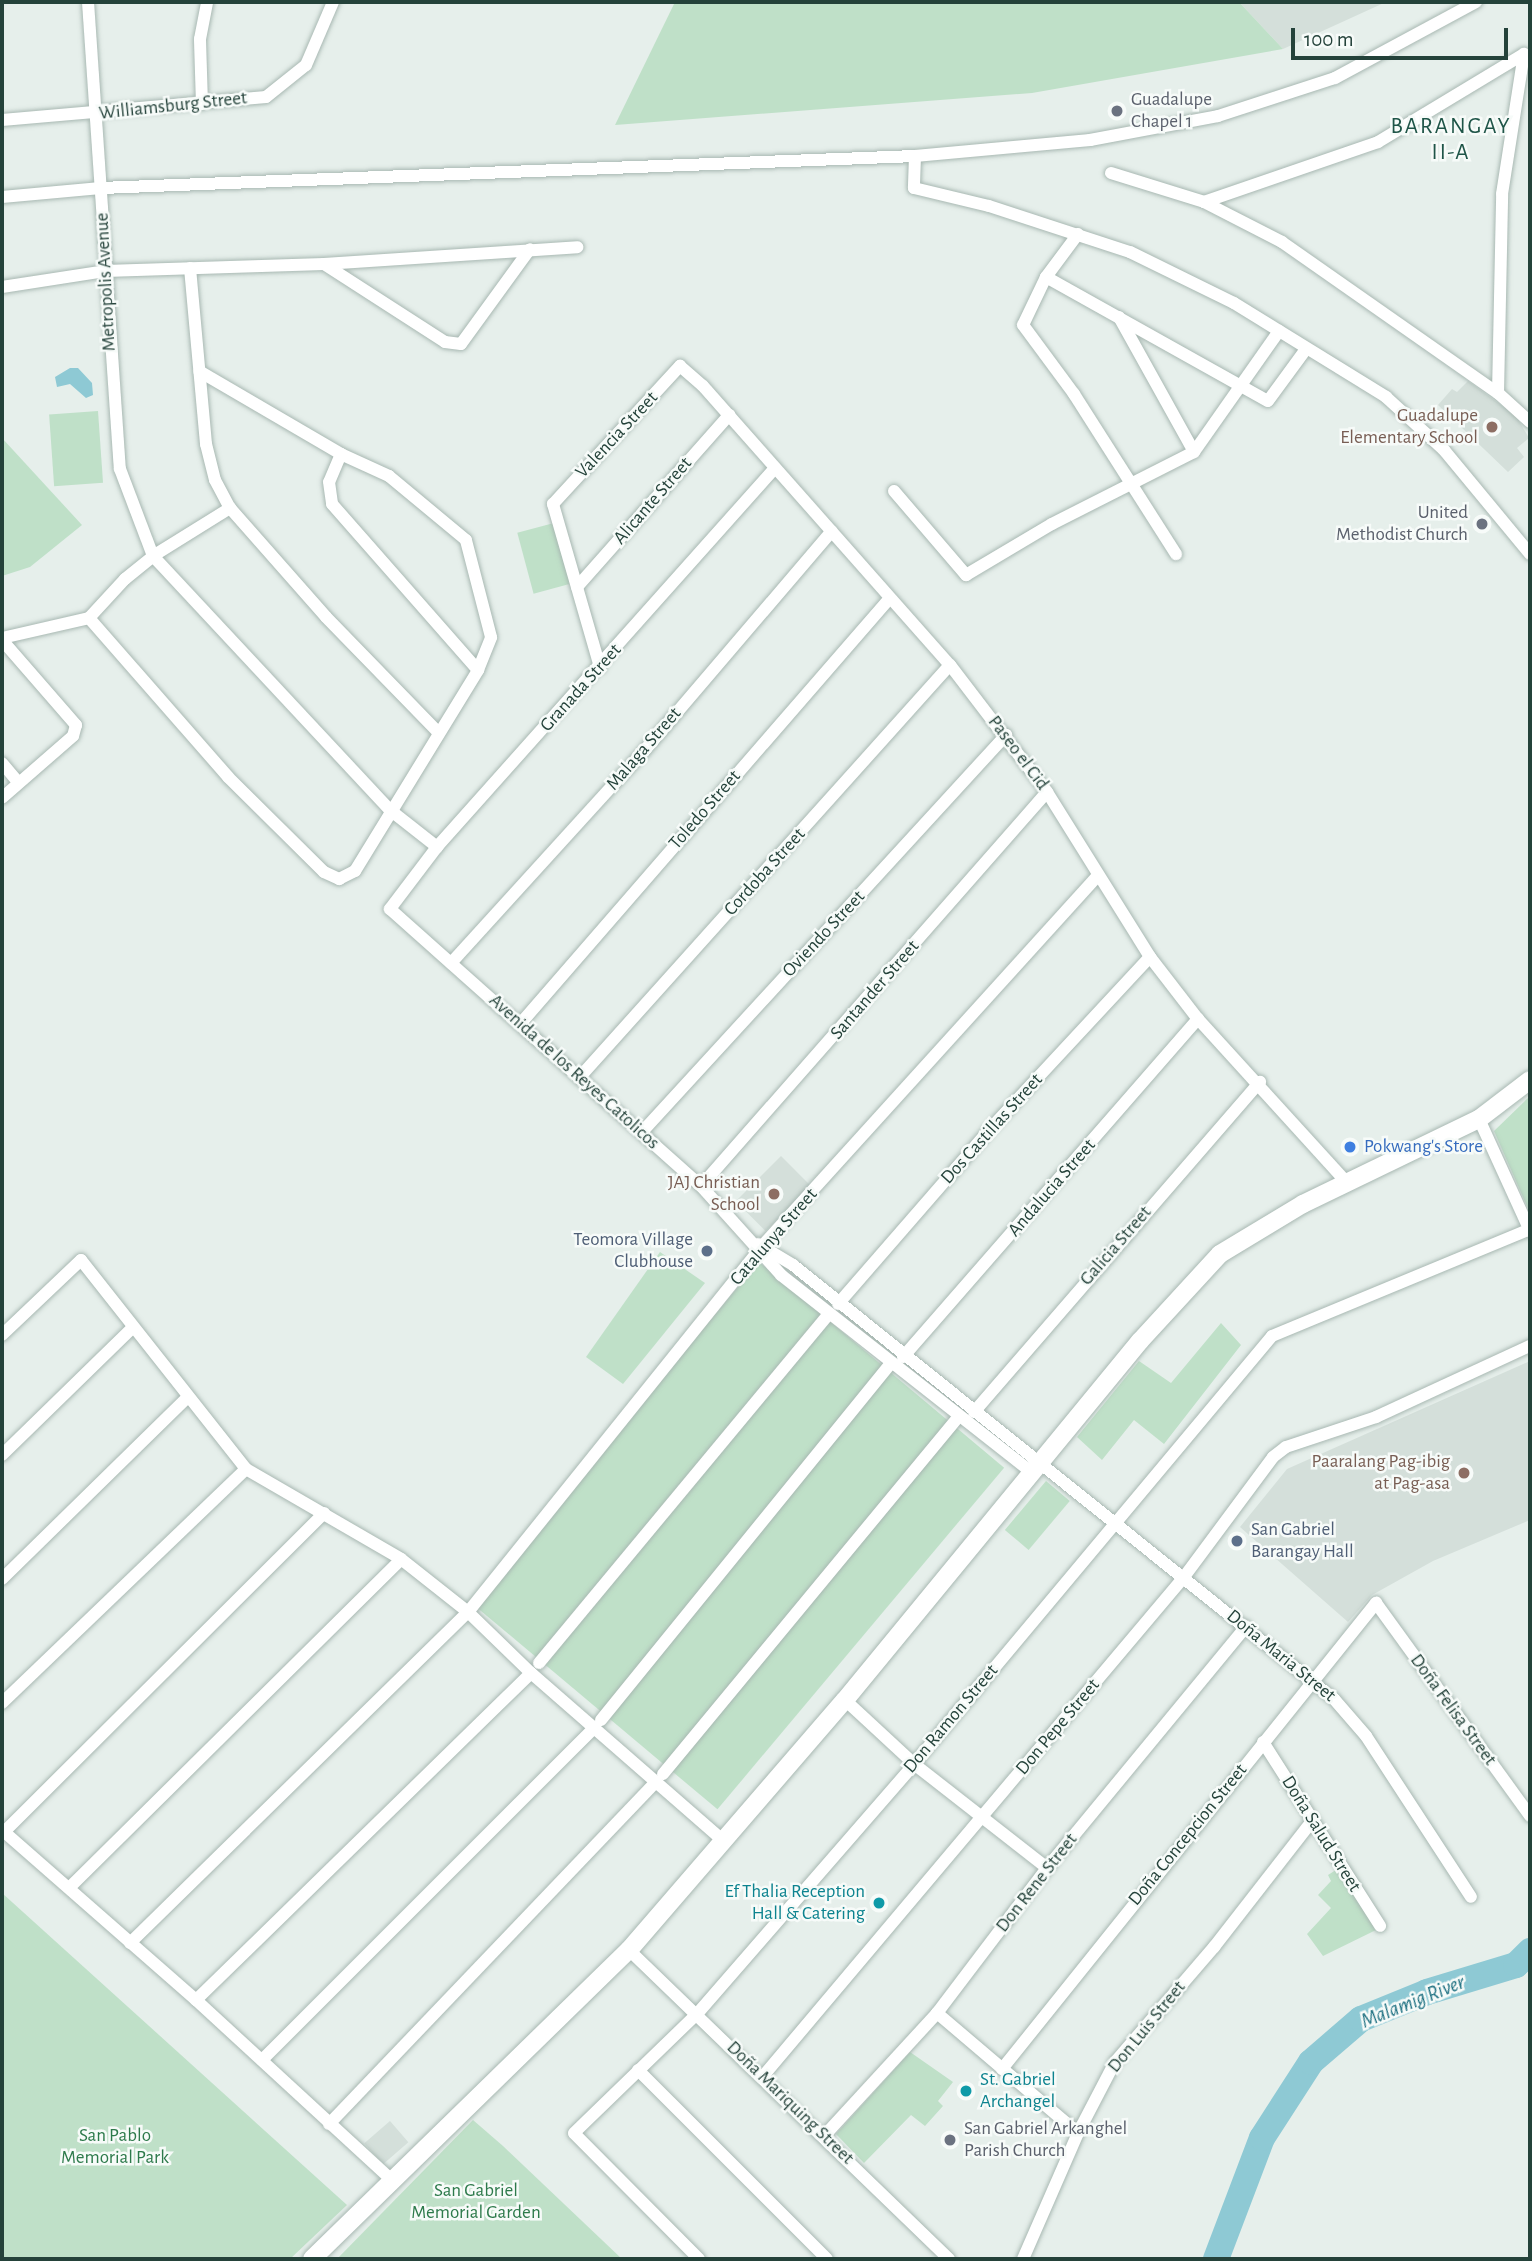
<!DOCTYPE html>
<html>
<head>
<meta charset="utf-8">
<style>
  body { margin:0 }
  #map { position:relative; width:1532px; height:2261px; overflow:hidden; background:#e6efeb; font-family:"Alegreya Sans",sans-serif }
  div>[style] { position:absolute }
  [style*='--x'] { left:calc(var(--x)*1px); top:calc(var(--y)*1px); width:calc(var(--w)*1px); rotate:calc(var(--a)*1deg) }
  .built>* { inset:0; background:#d4dfda; transform-origin:0 0 }
  .green>* { inset:0; background:#bfe0c8; transform-origin:0 0 }
  .water>* { inset:0; background:#8ec9d4 }
  .river>* { height:26px; margin:-13px; padding:0 13px; transform-origin:13px; border-radius:13px; background:#8ec9d4 }
  .roads { filter:drop-shadow(0 0 2px #a8b8b2) drop-shadow(0 0 2px #a8b8b2) }
  .street>* { height:12px; margin:-6px; padding:0 6px; transform-origin:6px; border-radius:6px; background:#fff }
  .secondary>* { height:18px; margin:-9px; padding:0 9px; transform-origin:9px; border-radius:9px; background:#fff }
  .dots>* { width:19px; height:19px; translate:-50% -50%; box-sizing:border-box; border:4px solid #f7fbf9; border-radius:50% }
  span { translate:-50% -50%; white-space:nowrap; text-align:center; line-height:1.15; -webkit-text-stroke:5px #f7fbf9; paint-order:stroke }
  .worship-label { font-size:19px; color:#5b616d }
  .left { translate:0 -50%; text-align:left }
  .right { translate:-100% -50%; text-align:right }
  .street-label { font-size:19px; color:#24423a }
  .education-label { font-size:19px; color:#785e54 }
  .shop-label { font-size:19px; color:#366cbe }
  .service-label { font-size:19px; color:#4e5e75 }
  .culture-label { font-size:19px; color:#0d838f }
  .park-label { font-size:19px; color:#2d7a4b }
  .water-label { font-size:21px; color:#1c6f80; font-style:italic }
  .quarter-label { font-size:23px; color:#1f5548; letter-spacing:2px }
  .frame { position:absolute; inset:0; border:4px solid #24423a; pointer-events:none }
  .scale { position:absolute; left:1291px; top:28px; width:217px; height:32px; box-sizing:border-box; border:4px solid #24423a; border-top:0; padding-left:9px; font-size:21px; line-height:24px; white-space:nowrap; color:#24423a; -webkit-text-stroke:5px #f7fbf9; paint-order:stroke }
</style>
</head>
<body>
<div id="map">
  <div class="built">
    <div style="clip-path:polygon(1239px 2px,1386px 2px,1283px 49px)"></div>
    <div style="clip-path:polygon(1468px 381px,1516px 416px,1529px 438px,1517px 448px,1524px 457px,1508px 472px,1438px 405px,1452px 389px,1457px 392px)"></div>
    <div style="left:781px;top:1156px;width:42px;height:64px;rotate:45deg"></div>
    <div style="clip-path:polygon(1530px 1361px,1530px 1520px,1433px 1561px,1372px 1595px,1348px 1622px,1240px 1527px,1287px 1469px)"></div>
    <div style="left:390px;top:2121px;width:28px;height:34px;rotate:49deg"></div>
  </div>
  <div class="green">
    <div style="clip-path:polygon(675px 2px,1239px 2px,1283px 49px,1032px 93px,615px 125px)"></div>
    <div style="left:98px;top:411px;width:72px;height:49px;rotate:86deg"></div>
    <div style="clip-path:polygon(2px 438px,82px 525px,30px 567px,2px 576px)"></div>
    <div style="left:554px;top:523px;width:63px;height:38px;rotate:75deg"></div>
    <div style="clip-path:polygon(1530px 1096px,1530px 1213px,1494px 1131px)"></div>
    <div style="clip-path:polygon(660px 1252px,705px 1283px,623px 1384px,586px 1357px)"></div>
    <div style="left:759px;top:1262px;width:320px;height:446px;rotate:40deg"></div>
    <div style="clip-path:polygon(1221px 1323px,1241px 1345px,1164px 1444px,1134px 1420px,1102px 1460px,1077px 1437px,1139px 1361px,1171px 1383px)"></div>
    <div style="left:1046px;top:1481px;width:31px;height:64px;rotate:40deg"></div>
    <div style="clip-path:polygon(1339px 1868px,1376px 1930px,1323px 1956px,1307px 1934px,1331px 1908px,1318px 1895px,1331px 1881px,1328px 1875px)"></div>
    <div style="clip-path:polygon(2px 1893px,347px 2205px,290px 2259px,2px 2259px)"></div>
    <div style="clip-path:polygon(910px 2052px,953px 2082px,938px 2101px,943px 2106px,925px 2126px,911px 2115px,864px 2163px,836px 2134px)"></div>
    <div style="clip-path:polygon(473px 2120px,503px 2146px,622px 2259px,337px 2259px)"></div>
  </div>
  <div class="water">
    <div style="clip-path:polygon(70px 368px,78px 368px,92px 383px,93px 395px,86px 398px,70px 384px,57px 387px,55px 377px)"></div>
  </div>
  <div class="river">
    <div style="--x:1216;--y:2259;--w:129;--a:-69.2"></div>
    <div style="--x:1262;--y:2138;--w:90;--a:-57.2"></div>
    <div style="--x:1311;--y:2062;--w:66;--a:-40.7"></div>
    <div style="--x:1361;--y:2019;--w:71;--a:-22.2"></div>
    <div style="--x:1427;--y:1992;--w:93;--a:-16.9"></div>
    <div style="--x:1516;--y:1965;--w:20;--a:-45"></div>
  </div>
  <div class="roads">
    <div class="street">
      <div style="--x:88;--y:2;--w:468;--a:86.1"></div>
      <div style="--x:120;--y:469;--w:93;--a:69.2"></div>
      <div style="--x:153;--y:556;--w:347;--a:47"></div>
      <div style="--x:390;--y:810;--w:60;--a:38.2"></div>
      <div style="--x:202;--y:104;--w:65;--a:-91.8"></div>
      <div style="--x:200;--y:39;--w:38;--a:-79"></div>
      <div style="--x:2;--y:120;--w:265;--a:-5"></div>
      <div style="--x:266;--y:97;--w:51;--a:-38.7"></div>
      <div style="--x:306;--y:65;--w:69;--a:-66.8"></div>
      <div style="--x:915;--y:156;--w:32;--a:92"></div>
      <div style="--x:914;--y:188;--w:77;--a:13.5"></div>
      <div style="--x:989;--y:206;--w:148;--a:18.1"></div>
      <div style="--x:1130;--y:252;--w:116;--a:26.1"></div>
      <div style="--x:1234;--y:303;--w:179;--a:31.7"></div>
      <div style="--x:1386;--y:397;--w:79;--a:42.4"></div>
      <div style="--x:1444;--y:450;--w:135;--a:50.4"></div>
      <div style="--x:1111;--y:173;--w:97;--a:17.3"></div>
      <div style="--x:1204;--y:202;--w:184;--a:-19"></div>
      <div style="--x:1378;--y:142;--w:170;--a:-31.1"></div>
      <div style="--x:2;--y:197;--w:99;--a:-5.2"></div>
      <div style="--x:101;--y:188;--w:815;--a:-2.25"></div>
      <div style="--x:915;--y:156;--w:176;--a:-5.2"></div>
      <div style="--x:1090;--y:140;--w:130;--a:-10.6"></div>
      <div style="--x:1218;--y:116;--w:123;--a:-18"></div>
      <div style="--x:1335;--y:78;--w:160;--a:-28.3"></div>
      <div style="--x:1204;--y:202;--w:88;--a:27.1"></div>
      <div style="--x:1282;--y:242;--w:264;--a:35"></div>
      <div style="--x:1498;--y:393;--w:43;--a:42.2"></div>
      <div style="--x:1078;--y:234;--w:54;--a:126.7"></div>
      <div style="--x:1046;--y:277;--w:53;--a:115.6"></div>
      <div style="--x:1023;--y:325;--w:86;--a:53.5"></div>
      <div style="--x:1074;--y:394;--w:190;--a:57.5"></div>
      <div style="--x:324;--y:264;--w:144;--a:32.8"></div>
      <div style="--x:445;--y:342;--w:16;--a:7"></div>
      <div style="--x:461;--y:344;--w:117;--a:-54"></div>
      <div style="--x:190;--y:268;--w:177;--a:84.8"></div>
      <div style="--x:206;--y:444;--w:37;--a:76"></div>
      <div style="--x:215;--y:480;--w:32;--a:62"></div>
      <div style="--x:230;--y:508;--w:145;--a:48.6"></div>
      <div style="--x:326;--y:617;--w:161;--a:45.8"></div>
      <div style="--x:1046;--y:277;--w:254;--a:29.2"></div>
      <div style="--x:1268;--y:401;--w:64;--a:-53.8"></div>
      <div style="--x:2;--y:287;--w:104;--a:-8.8"></div>
      <div style="--x:105;--y:271;--w:219;--a:-1.8"></div>
      <div style="--x:324;--y:264;--w:254;--a:-3.8"></div>
      <div style="--x:1119;--y:317;--w:154;--a:60.9"></div>
      <div style="--x:1498;--y:393;--w:199;--a:-88.8"></div>
      <div style="--x:1502;--y:194;--w:142;--a:-81.1"></div>
      <div style="--x:341;--y:454;--w:30;--a:113"></div>
      <div style="--x:329;--y:482;--w:22;--a:82"></div>
      <div style="--x:332;--y:504;--w:221;--a:48.7"></div>
      <div style="--x:775;--y:468;--w:508;--a:131.73"></div>
      <div style="--x:437;--y:847;--w:78;--a:127.2"></div>
      <div style="--x:390;--y:909;--w:416;--a:41.7"></div>
      <div style="--x:701;--y:1186;--w:120;--a:48"></div>
      <div style="--x:781;--y:1275;--w:317;--a:38.2"></div>
      <div style="--x:894;--y:491;--w:111;--a:49.4"></div>
      <div style="--x:966;--y:575;--w:100;--a:-30.7"></div>
      <div style="--x:1052;--y:524;--w:159;--a:-26.9"></div>
      <div style="--x:1194;--y:452;--w:148;--a:-54.9"></div>
      <div style="--x:577;--y:587;--w:230;--a:-48.5"></div>
      <div style="--x:89;--y:618;--w:211;--a:48.8"></div>
      <div style="--x:228;--y:777;--w:135;--a:44.7"></div>
      <div style="--x:324;--y:872;--w:17;--a:25"></div>
      <div style="--x:339;--y:879;--w:18;--a:-27"></div>
      <div style="--x:355;--y:871;--w:236;--a:-58.5"></div>
      <div style="--x:478;--y:670;--w:35;--a:-68"></div>
      <div style="--x:491;--y:637;--w:100;--a:-104.5"></div>
      <div style="--x:466;--y:540;--w:100;--a:-140.3"></div>
      <div style="--x:389;--y:476;--w:53;--a:-155.4"></div>
      <div style="--x:341;--y:454;--w:164;--a:-149.7"></div>
      <div style="--x:2;--y:638;--w:89;--a:-12.9"></div>
      <div style="--x:89;--y:618;--w:53;--a:-47.3"></div>
      <div style="--x:125;--y:579;--w:36;--a:-39"></div>
      <div style="--x:153;--y:556;--w:91;--a:-31.9"></div>
      <div style="--x:2;--y:640;--w:113;--a:49"></div>
      <div style="--x:76;--y:725;--w:11;--a:105"></div>
      <div style="--x:73;--y:736;--w:94;--a:138.9"></div>
      <div style="--x:600;--y:667;--w:170;--a:-106.1"></div>
      <div style="--x:553;--y:504;--w:188;--a:-47.4"></div>
      <div style="--x:680;--y:366;--w:30;--a:41"></div>
      <div style="--x:703;--y:386;--w:373;--a:48.5"></div>
      <div style="--x:950;--y:665;--w:160;--a:52.6"></div>
      <div style="--x:1047;--y:792;--w:195;--a:58"></div>
      <div style="--x:1150;--y:957;--w:78;--a:52.3"></div>
      <div style="--x:1198;--y:1019;--w:223;--a:47.7"></div>
      <div style="--x:2;--y:763;--w:25;--a:50"></div>
      <div style="--x:451;--y:963;--w:287;--a:-47.7"></div>
      <div style="--x:644;--y:751;--w:289;--a:-49.5"></div>
      <div style="--x:521;--y:1023;--w:561;--a:-49.04"></div>
      <div style="--x:579;--y:1078;--w:555;--a:-48.07"></div>
      <div style="--x:1479;--y:1119;--w:123;--a:65.5"></div>
      <div style="--x:642;--y:1132;--w:539;--a:-47.48"></div>
      <div style="--x:701;--y:1186;--w:524;--a:-48.71"></div>
      <div style="--x:758;--y:1244;--w:41;--a:31"></div>
      <div style="--x:793;--y:1265;--w:694;--a:38.74"></div>
      <div style="--x:1334;--y:1699;--w:49;--a:49.1"></div>
      <div style="--x:1366;--y:1736;--w:192;--a:56.9"></div>
      <div style="--x:838;--y:1304;--w:232;--a:-49"></div>
      <div style="--x:990;--y:1129;--w:235;--a:-47.1"></div>
      <div style="--x:2;--y:1335;--w:109;--a:-43.5"></div>
      <div style="--x:81;--y:1260;--w:266;--a:51.7"></div>
      <div style="--x:246;--y:1469;--w:179;--a:30.1"></div>
      <div style="--x:401;--y:1559;--w:85;--a:38.3"></div>
      <div style="--x:468;--y:1612;--w:88;--a:44.1"></div>
      <div style="--x:531;--y:1673;--w:257;--a:41.1"></div>
      <div style="--x:903;--y:1357;--w:449;--a:-48.9"></div>
      <div style="--x:974;--y:1412;--w:437;--a:-49.1"></div>
      <div style="--x:2;--y:1455;--w:183;--a:-44.3"></div>
      <div style="--x:2;--y:1579;--w:259;--a:-44.4"></div>
      <div style="--x:539;--y:1663;--w:454;--a:-50.3"></div>
      <div style="--x:845;--y:1700;--w:94;--a:42.8"></div>
      <div style="--x:914;--y:1764;--w:169;--a:38"></div>
      <div style="--x:2;--y:1703;--w:338;--a:-43.8"></div>
      <div style="--x:601;--y:1720;--w:458;--a:-50.9"></div>
      <div style="--x:1263;--y:1742;--w:218;--a:57.5"></div>
      <div style="--x:663;--y:1774;--w:462;--a:-50.4"></div>
      <div style="--x:2;--y:1830;--w:258;--a:41.2"></div>
      <div style="--x:196;--y:2000;--w:266;--a:42.6"></div>
      <div style="--x:4;--y:1832;--w:452;--a:-44.9"></div>
      <div style="--x:69;--y:1888;--w:467;--a:-44.7"></div>
      <div style="--x:130;--y:1943;--w:473;--a:-44.4"></div>
      <div style="--x:468;--y:1612;--w:469;--a:-51.2"></div>
      <div style="--x:762;--y:1246;--w:499;--a:-47.8"></div>
      <div style="--x:629;--y:1950;--w:445;--a:44"></div>
      <div style="--x:196;--y:2000;--w:468;--a:-44.3"></div>
      <div style="--x:937;--y:2013;--w:185;--a:40.4"></div>
      <div style="--x:262;--y:2060;--w:471;--a:-45"></div>
      <div style="--x:1002;--y:2069;--w:598;--a:-51.25"></div>
      <div style="--x:1376;--y:1603;--w:263;--a:54.1"></div>
      <div style="--x:638;--y:2070;--w:267;--a:45"></div>
      <div style="--x:764;--y:2075;--w:651;--a:-49.86"></div>
      <div style="--x:1184;--y:1577;--w:149;--a:-53.4"></div>
      <div style="--x:1273;--y:1457;--w:16;--a:-38"></div>
      <div style="--x:1286;--y:1447;--w:95;--a:-18.4"></div>
      <div style="--x:1376;--y:1417;--w:170;--a:-24.8"></div>
      <div style="--x:329;--y:2124;--w:472;--a:-46.3"></div>
      <div style="--x:825;--y:2135;--w:166;--a:-47.4"></div>
      <div style="--x:937;--y:2013;--w:182;--a:-52.8"></div>
      <div style="--x:1047;--y:1868;--w:313;--a:-50.5"></div>
      <div style="--x:699;--y:2259;--w:177;--a:-134.8"></div>
      <div style="--x:574;--y:2133;--w:171;--a:-44.1"></div>
      <div style="--x:697;--y:2014;--w:331;--a:-49"></div>
      <div style="--x:914;--y:1764;--w:558;--a:-50.09"></div>
      <div style="--x:1272;--y:1336;--w:279;--a:-22.5"></div>
      <div style="--x:1023;--y:2259;--w:137;--a:-66.4"></div>
      <div style="--x:1078;--y:2133;--w:80;--a:-62.5"></div>
      <div style="--x:1115;--y:2062;--w:152;--a:-49.3"></div>
      <div style="--x:1214;--y:1947;--w:161;--a:-52.1"></div>
    </div>
    <div class="secondary">
      <div style="--x:312;--y:2259;--w:443;--a:-44.3"></div>
      <div style="--x:629;--y:1950;--w:330;--a:-49.2"></div>
      <div style="--x:845;--y:1700;--w:465;--a:-50.6"></div>
      <div style="--x:1140;--y:1341;--w:118;--a:-47.4"></div>
      <div style="--x:1220;--y:1254;--w:97;--a:-31.1"></div>
      <div style="--x:1303;--y:1204;--w:195;--a:-25.8"></div>
      <div style="--x:1479;--y:1119;--w:64;--a:-37.4"></div>
    </div>
  </div>
  <div class="dots">
    <div style="left:1117px;top:111px;background:#6b7280"></div>
    <div style="left:1492px;top:427px;background:#8d6e63"></div>
    <div style="left:1482px;top:524px;background:#6b7280"></div>
    <div style="left:1350px;top:1147px;background:#3f7fe0"></div>
    <div style="left:774px;top:1194px;background:#8d6e63"></div>
    <div style="left:707px;top:1251px;background:#5c6f8a"></div>
    <div style="left:1464px;top:1473px;background:#8d6e63"></div>
    <div style="left:1237px;top:1541px;background:#5c6f8a"></div>
    <div style="left:879px;top:1903px;background:#0f9aa8"></div>
    <div style="left:966px;top:2091px;background:#0f9aa8"></div>
    <div style="left:950px;top:2140px;background:#6b7280"></div>
  </div>
  <div class="worship-label">
    <span class="left" style="left:1131px;top:111px">Guadalupe<br>Chapel 1</span>
    <span class="right" style="left:1468px;top:524px">United<br>Methodist Church</span>
    <span class="left" style="left:964px;top:2140px">San Gabriel Arkanghel<br>Parish Church</span>
  </div>
  <div class="street-label">
    <span style="left:173px;top:106px;rotate:-6deg">Williamsburg Street</span>
    <span style="left:106px;top:282px;rotate:-93deg">Metropolis Avenue</span>
    <span style="left:617px;top:435px;rotate:-47deg">Valencia Street</span>
    <span style="left:653px;top:501px;rotate:-49deg">Alicante Street</span>
    <span style="left:581px;top:688px;rotate:-48deg">Granada Street</span>
    <span style="left:644px;top:749px;rotate:-49deg">Malaga Street</span>
    <span style="left:1018px;top:753px;rotate:53deg">Paseo el Cid</span>
    <span style="left:705px;top:810px;rotate:-49deg">Toledo Street</span>
    <span style="left:765px;top:872px;rotate:-48deg">Cordoba Street</span>
    <span style="left:824px;top:934px;rotate:-47deg">Oviendo Street</span>
    <span style="left:875px;top:990px;rotate:-49deg">Santander Street</span>
    <span style="left:574px;top:1072px;rotate:42deg">Avenida de los Reyes Catolicos</span>
    <span style="left:992px;top:1129px;rotate:-48deg">Dos Castillas Street</span>
    <span style="left:1052px;top:1188px;rotate:-49deg">Andalucia Street</span>
    <span style="left:774px;top:1237px;rotate:-49deg">Catalunya Street</span>
    <span style="left:1116px;top:1246px;rotate:-49deg">Galicia Street</span>
    <span style="left:1281px;top:1656px;rotate:39deg">Doña Maria Street</span>
    <span style="left:1453px;top:1710px;rotate:54deg">Doña Felisa Street</span>
    <span style="left:951px;top:1719px;rotate:-50deg">Don Ramon Street</span>
    <span style="left:1058px;top:1727px;rotate:-50deg">Don Pepe Street</span>
    <span style="left:1321px;top:1834px;rotate:58deg">Doña Salud Street</span>
    <span style="left:1188px;top:1835px;rotate:-51deg">Doña Concepcion Street</span>
    <span style="left:1037px;top:1883px;rotate:-52deg">Don Rene Street</span>
    <span style="left:1147px;top:2027px;rotate:-51deg">Don Luis Street</span>
    <span style="left:790px;top:2103px;rotate:44deg">Doña Mariquing Street</span>
  </div>
  <div class="education-label">
    <span class="right" style="left:1478px;top:427px">Guadalupe<br>Elementary School</span>
    <span class="right" style="left:760px;top:1194px">JAJ Christian<br>School</span>
    <span class="right" style="left:1450px;top:1473px">Paaralang Pag-ibig<br>at Pag-asa</span>
  </div>
  <div class="shop-label">
    <span class="left" style="left:1364px;top:1147px">Pokwang's Store</span>
  </div>
  <div class="service-label">
    <span class="right" style="left:693px;top:1251px">Teomora Village<br>Clubhouse</span>
    <span class="left" style="left:1251px;top:1541px">San Gabriel<br>Barangay Hall</span>
  </div>
  <div class="culture-label">
    <span class="right" style="left:865px;top:1903px">Ef Thalia Reception<br>Hall &amp; Catering</span>
    <span class="left" style="left:980px;top:2091px">St. Gabriel<br>Archangel</span>
  </div>
  <div class="park-label">
    <span style="left:115px;top:2147px">San Pablo<br>Memorial Park</span>
    <span style="left:476px;top:2202px">San Gabriel<br>Memorial Garden</span>
  </div>
  <div class="water-label">
    <span style="left:1413px;top:2002px;rotate:-22deg">Malamig River</span>
  </div>
  <div class="quarter-label">
    <span style="left:1451px;top:140px">BARANGAY<br>II-A</span>
  </div>
  <div class="frame"></div>
  <div class="scale">100 m</div>
</div>
</body>
</html>
